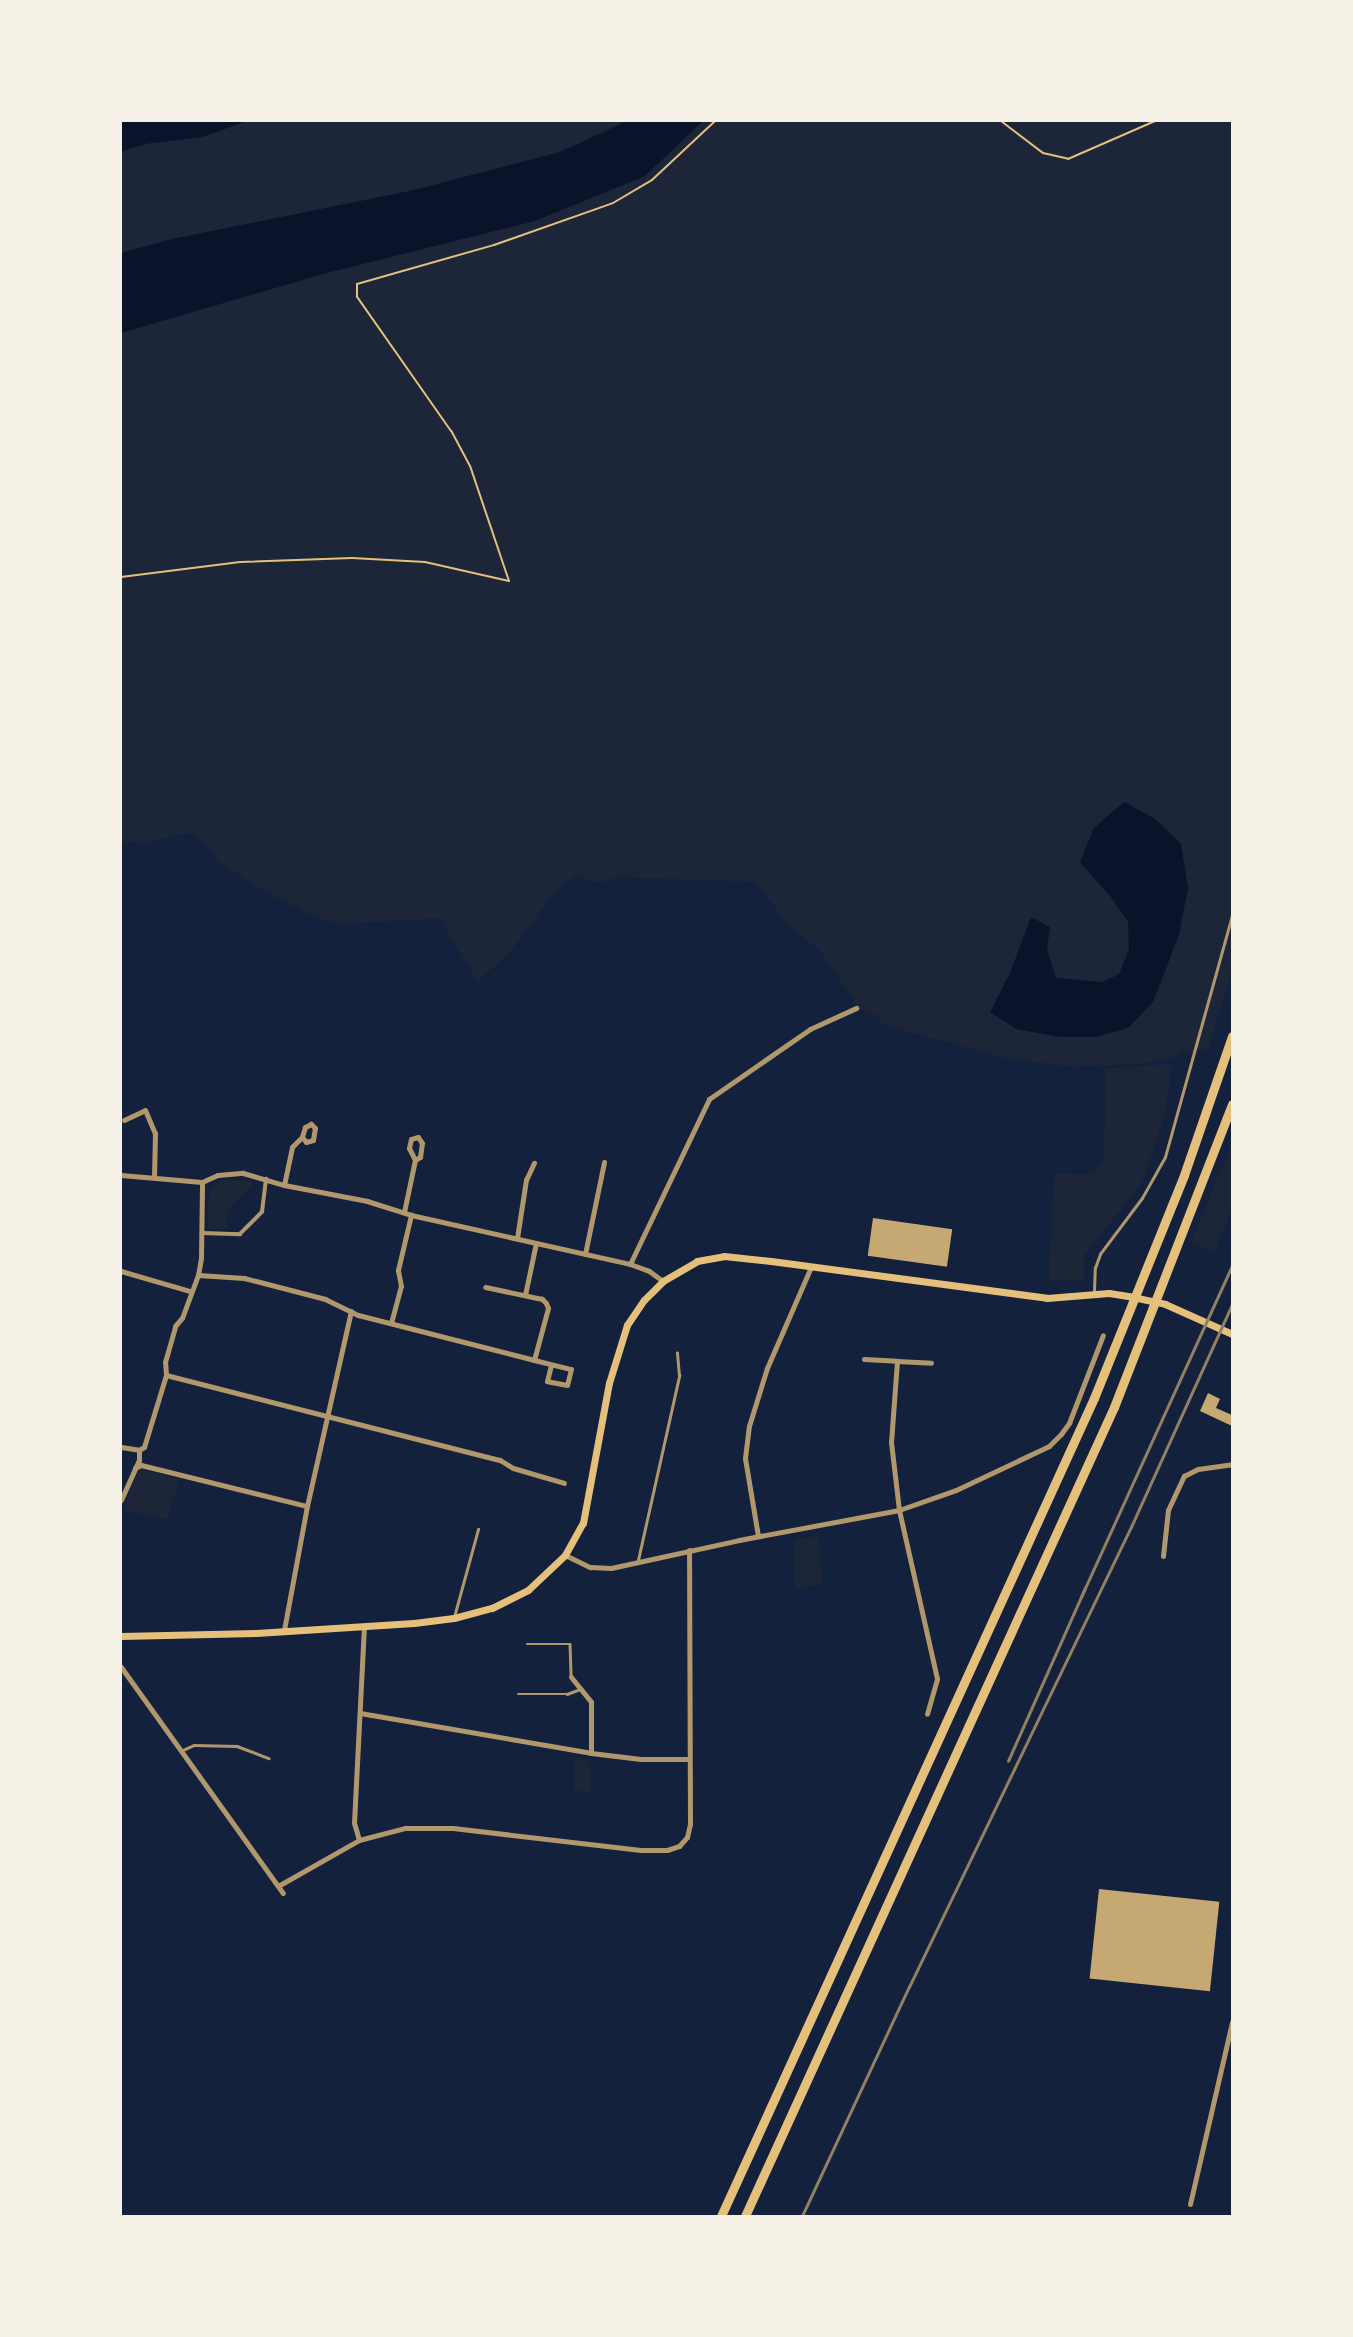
<!DOCTYPE html>
<html>
<head>
<meta charset="utf-8">
<style>
  body { margin:0 }
  #map { position:relative; width:1353px; height:2337px; overflow:hidden; background:#14213d; font-family:Overpass,sans-serif }
  div>[style] { position:absolute }
  [style*='--x'] { left:calc(var(--x)*1px); top:calc(var(--y)*1px); width:calc(var(--w)*1px); rotate:calc(var(--a)*1deg) }
  .green>* { inset:0; background:#1d2539 }
  .water>* { inset:0; background:#0b132b }
  .building>* { inset:0; background:#c6a872; transform-origin:0 0 }
  .path>* { height:2px; margin:-1px; padding:0 1px; transform-origin:1px; border-radius:1px; background:#e5c07b }
  .service>* { height:2.5px; margin:-1.25px; padding:0 1.25px; transform-origin:1.25px; border-radius:1.25px; background:#b1986c }
  .pedestrian>* { height:3.5px; margin:-1.75px; padding:0 1.75px; transform-origin:1.75px; border-radius:1.75px; background:#b1986c }
  .minor>* { height:5px; margin:-2.5px; padding:0 2.5px; transform-origin:2.5px; border-radius:2.5px; background:#b1986c }
  .secondary>* { height:7px; margin:-3.5px; padding:0 3.5px; transform-origin:3.5px; border-radius:3.5px; background:#e5c07b }
  .motorway>* { height:9px; margin:-4.5px; padding:0 4.5px; transform-origin:4.5px; border-radius:4.5px; background:#e5c07b }
  .rail>* { height:2.5px; margin:-1.25px; padding:0 1.25px; transform-origin:1.25px; border-radius:1.25px; background:#918062 }
  span { translate:-50% -50%; white-space:nowrap; text-align:center; line-height:1.15; -webkit-text-stroke:7px #f6f1e7; paint-order:stroke }
  .frame { position:absolute; inset:0; border:122px solid #f6f1e7; pointer-events:none }
</style>
</head>
<body>
<div id="map">
  <div class="green">
    <div style="clip-path:polygon(121px 121px,1232px 121px,1232px 970px,1208px 1049px,1179px 1052px,1177px 1056px,1147px 1063px,1072px 1067px,1006px 1058px,883px 1025px,878px 1016px,860px 1009px,819px 949px,788px 925px,756px 882px,616px 877px,600px 883px,574px 876px,553px 894px,510px 952px,477px 982px,440px 918px,340px 924px,310px 915px,264px 891px,218px 861px,204px 842px,191px 834px,174px 835px,145px 844px,121px 841px)"></div>
    <div style="clip-path:polygon(1172px 1064px,1165px 1114px,1143px 1181px,1084px 1255px,1084px 1281px,1049px 1280px,1054px 1173px,1093px 1174px,1104px 1157px,1106px 1069px)"></div>
    <div style="clip-path:polygon(1232px 1142px,1232px 1211px,1214px 1252px,1191px 1243px)"></div>
    <div style="clip-path:polygon(230px 1179px,255px 1182px,227px 1211px,227px 1229px,208px 1229px,209px 1192px,216px 1183px)"></div>
    <div style="clip-path:polygon(144px 1470px,180px 1479px,167px 1519px,123px 1510px,136px 1473px)"></div>
    <div style="clip-path:polygon(819px 1536px,822px 1584px,795px 1589px,794px 1540px)"></div>
    <div style="clip-path:polygon(575px 1757px,586px 1758px,591px 1768px,591px 1791px,574px 1791px)"></div>
  </div>
  <div class="water">
    <div style="clip-path:polygon(121px 121px,247px 121px,202px 137px,145px 144px,121px 152px)"></div>
    <div style="clip-path:polygon(627px 121px,703px 121px,645px 176px,535px 221px,323px 274px,121px 333px,121px 253px,172px 239px,414px 190px,560px 152px)"></div>
    <div style="clip-path:polygon(1124px 802px,1154px 818px,1181px 844px,1188px 888px,1179px 935px,1153px 1002px,1128px 1028px,1095px 1037px,1060px 1037px,1016px 1029px,990px 1012px,1010px 973px,1031px 917px,1050px 927px,1047px 949px,1056px 978px,1103px 982px,1119px 974px,1129px 949px,1128px 922px,1111px 897px,1080px 862px,1094px 828px)"></div>
  </div>
  <div class="building">
    <div style="left:873px;top:1218px;width:80px;height:38px;rotate:8deg"></div>
    <div style="clip-path:polygon(1208px 1393px,1220px 1399px,1216px 1408px,1232px 1415px,1232px 1426px,1200px 1411px)"></div>
    <div style="left:1099px;top:1889px;width:121px;height:90px;rotate:6deg"></div>
  </div>
  <div class="path">
    <div style="--x:1001;--y:121;--w:53;--a:37.3"></div>
    <div style="--x:1043;--y:153;--w:26;--a:13"></div>
    <div style="--x:1068;--y:159;--w:95;--a:-23.6"></div>
    <div style="--x:121;--y:577;--w:120;--a:-7.2"></div>
    <div style="--x:240;--y:562;--w:112;--a:-2"></div>
    <div style="--x:352;--y:558;--w:73;--a:3.1"></div>
    <div style="--x:425;--y:562;--w:86;--a:12.7"></div>
    <div style="--x:509;--y:581;--w:121;--a:-108.7"></div>
    <div style="--x:470;--y:466;--w:40;--a:-118"></div>
    <div style="--x:451;--y:431;--w:164;--a:-125"></div>
    <div style="--x:357;--y:297;--w:13;--a:-90"></div>
    <div style="--x:357;--y:284;--w:142;--a:-15.9"></div>
    <div style="--x:494;--y:245;--w:126;--a:-19.4"></div>
    <div style="--x:613;--y:203;--w:45;--a:-30.5"></div>
    <div style="--x:652;--y:180;--w:86;--a:-43.1"></div>
  </div>
  <div class="service">
    <div style="--x:1094;--y:1291;--w:23;--a:-88"></div>
    <div style="--x:1095;--y:1268;--w:15;--a:-70"></div>
    <div style="--x:1100;--y:1254;--w:70;--a:-53.1"></div>
    <div style="--x:1142;--y:1198;--w:47;--a:-60.7"></div>
    <div style="--x:1165;--y:1157;--w:251;--a:-74.5"></div>
    <div style="--x:638;--y:1560;--w:189;--a:-77.4"></div>
    <div style="--x:679;--y:1376;--w:23;--a:-95"></div>
    <div style="--x:454;--y:1617;--w:91;--a:-74.7"></div>
    <div style="--x:527;--y:1644;--w:43;--a:0"></div>
    <div style="--x:570;--y:1644;--w:33;--a:88"></div>
    <div style="--x:518;--y:1694;--w:49;--a:0"></div>
    <div style="--x:567;--y:1694;--w:14;--a:-21"></div>
    <div style="--x:181;--y:1751;--w:14;--a:-25"></div>
    <div style="--x:194;--y:1745;--w:43;--a:1.3"></div>
    <div style="--x:237;--y:1746;--w:34;--a:21"></div>
  </div>
  <div class="pedestrian">
    <div style="--x:202;--y:1233;--w:38;--a:2"></div>
    <div style="--x:240;--y:1234;--w:31;--a:-45"></div>
    <div style="--x:262;--y:1212;--w:33;--a:-83"></div>
  </div>
  <div class="minor">
    <div style="--x:124;--y:1120;--w:23;--a:-25"></div>
    <div style="--x:145;--y:1110;--w:25;--a:67"></div>
    <div style="--x:155;--y:1133;--w:44;--a:91.3"></div>
    <div style="--x:121;--y:1175;--w:81;--a:4.9"></div>
    <div style="--x:202;--y:1182;--w:17;--a:-24"></div>
    <div style="--x:218;--y:1175;--w:25;--a:-5"></div>
    <div style="--x:243;--y:1173;--w:43;--a:16.3"></div>
    <div style="--x:284;--y:1185;--w:85;--a:10.9"></div>
    <div style="--x:367;--y:1201;--w:46;--a:17.7"></div>
    <div style="--x:411;--y:1215;--w:224;--a:12.6"></div>
    <div style="--x:630;--y:1264;--w:20;--a:20"></div>
    <div style="--x:649;--y:1271;--w:17;--a:36"></div>
    <div style="--x:284;--y:1185;--w:39;--a:-78"></div>
    <div style="--x:292;--y:1147;--w:14;--a:-45"></div>
    <div style="--x:302;--y:1137;--w:6;--a:51"></div>
    <div style="--x:306;--y:1142;--w:7;--a:-16"></div>
    <div style="--x:313;--y:1140;--w:12;--a:-81"></div>
    <div style="--x:315;--y:1128;--w:6;--a:-135"></div>
    <div style="--x:311;--y:1124;--w:7;--a:153"></div>
    <div style="--x:305;--y:1127;--w:10;--a:107"></div>
    <div style="--x:404;--y:1212;--w:53;--a:-78.1"></div>
    <div style="--x:415;--y:1160;--w:6;--a:-31"></div>
    <div style="--x:420;--y:1157;--w:14;--a:-82"></div>
    <div style="--x:422;--y:1143;--w:7;--a:-124"></div>
    <div style="--x:418;--y:1137;--w:7;--a:164"></div>
    <div style="--x:411;--y:1139;--w:9;--a:103"></div>
    <div style="--x:409;--y:1148;--w:13;--a:63"></div>
    <div style="--x:517;--y:1238;--w:59;--a:-81.2"></div>
    <div style="--x:526;--y:1180;--w:19;--a:-65"></div>
    <div style="--x:585;--y:1254;--w:94;--a:-78.3"></div>
    <div style="--x:630;--y:1264;--w:183;--a:-64.4"></div>
    <div style="--x:709;--y:1099;--w:123;--a:-34.7"></div>
    <div style="--x:810;--y:1029;--w:51;--a:-24.5"></div>
    <div style="--x:121;--y:1271;--w:72;--a:16.2"></div>
    <div style="--x:198;--y:1275;--w:46;--a:3.7"></div>
    <div style="--x:244;--y:1278;--w:84;--a:14.5"></div>
    <div style="--x:325;--y:1299;--w:37;--a:26"></div>
    <div style="--x:358;--y:1315;--w:182;--a:14.3"></div>
    <div style="--x:534;--y:1360;--w:54;--a:-74.9"></div>
    <div style="--x:548;--y:1308;--w:5;--a:-112"></div>
    <div style="--x:546;--y:1303;--w:6;--a:-135"></div>
    <div style="--x:542;--y:1299;--w:58;--a:-168.1"></div>
    <div style="--x:525;--y:1295;--w:53;--a:-78.1"></div>
    <div style="--x:391;--y:1323;--w:38;--a:-75"></div>
    <div style="--x:401;--y:1286;--w:16;--a:-101"></div>
    <div style="--x:398;--y:1270;--w:57;--a:-76.7"></div>
    <div style="--x:864;--y:1359;--w:33;--a:3"></div>
    <div style="--x:897;--y:1361;--w:81;--a:94.2"></div>
    <div style="--x:891;--y:1442;--w:68;--a:83.3"></div>
    <div style="--x:899;--y:1510;--w:173;--a:77.3"></div>
    <div style="--x:937;--y:1679;--w:36;--a:106"></div>
    <div style="--x:534;--y:1360;--w:38;--a:14"></div>
    <div style="--x:571;--y:1369;--w:16;--a:104"></div>
    <div style="--x:567;--y:1385;--w:20;--a:-169"></div>
    <div style="--x:547;--y:1381;--w:16;--a:-76"></div>
    <div style="--x:897;--y:1361;--w:34;--a:3"></div>
    <div style="--x:166;--y:1375;--w:345;--a:14.3"></div>
    <div style="--x:500;--y:1460;--w:15;--a:32"></div>
    <div style="--x:513;--y:1468;--w:53;--a:16.4"></div>
    <div style="--x:121;--y:1447;--w:18;--a:9"></div>
    <div style="--x:135;--y:1468;--w:7;--a:-27"></div>
    <div style="--x:141;--y:1465;--w:171;--a:13.9"></div>
    <div style="--x:121;--y:1500;--w:44;--a:-65.8"></div>
    <div style="--x:139;--y:1460;--w:10;--a:-90"></div>
    <div style="--x:139;--y:1450;--w:6;--a:-31"></div>
    <div style="--x:144;--y:1447;--w:75;--a:-73"></div>
    <div style="--x:166;--y:1375;--w:13;--a:-94"></div>
    <div style="--x:165;--y:1362;--w:37;--a:-74"></div>
    <div style="--x:175;--y:1326;--w:11;--a:-49"></div>
    <div style="--x:182;--y:1318;--w:46;--a:-69.6"></div>
    <div style="--x:198;--y:1275;--w:17;--a:-80"></div>
    <div style="--x:201;--y:1258;--w:76;--a:-89.2"></div>
    <div style="--x:758;--y:1536;--w:79;--a:-99.5"></div>
    <div style="--x:745;--y:1458;--w:32;--a:-83"></div>
    <div style="--x:749;--y:1426;--w:61;--a:-72.8"></div>
    <div style="--x:767;--y:1368;--w:110;--a:-66.5"></div>
    <div style="--x:565;--y:1555;--w:28;--a:26"></div>
    <div style="--x:590;--y:1567;--w:21;--a:3"></div>
    <div style="--x:611;--y:1568;--w:131;--a:-12.3"></div>
    <div style="--x:739;--y:1540;--w:163;--a:-10.6"></div>
    <div style="--x:899;--y:1510;--w:60;--a:-19.3"></div>
    <div style="--x:956;--y:1490;--w:103;--a:-25.3"></div>
    <div style="--x:1049;--y:1446;--w:17;--a:-45"></div>
    <div style="--x:1061;--y:1434;--w:14;--a:-54"></div>
    <div style="--x:1069;--y:1423;--w:94;--a:-68.9"></div>
    <div style="--x:1163;--y:1556;--w:46;--a:-83.8"></div>
    <div style="--x:1168;--y:1510;--w:38;--a:-65"></div>
    <div style="--x:1184;--y:1476;--w:16;--a:-27"></div>
    <div style="--x:1198;--y:1469;--w:34;--a:-8"></div>
    <div style="--x:284;--y:1630;--w:126;--a:-79.5"></div>
    <div style="--x:307;--y:1506;--w:200;--a:-77.3"></div>
    <div style="--x:121;--y:1667;--w:278;--a:54.4"></div>
    <div style="--x:571;--y:1677;--w:32;--a:51"></div>
    <div style="--x:591;--y:1702;--w:51;--a:90"></div>
    <div style="--x:360;--y:1713;--w:234;--a:9.8"></div>
    <div style="--x:591;--y:1753;--w:50;--a:6.8"></div>
    <div style="--x:641;--y:1759;--w:48;--a:0"></div>
    <div style="--x:359;--y:1840;--w:18;--a:-106"></div>
    <div style="--x:354;--y:1823;--w:197;--a:-87.1"></div>
    <div style="--x:278;--y:1886;--w:93;--a:-29.6"></div>
    <div style="--x:359;--y:1840;--w:48;--a:-14.6"></div>
    <div style="--x:405;--y:1828;--w:48;--a:0"></div>
    <div style="--x:453;--y:1828;--w:189;--a:6.7"></div>
    <div style="--x:641;--y:1850;--w:26;--a:0"></div>
    <div style="--x:667;--y:1850;--w:13;--a:-18"></div>
    <div style="--x:679;--y:1846;--w:12;--a:-48"></div>
    <div style="--x:687;--y:1837;--w:13;--a:-77"></div>
    <div style="--x:690;--y:1824;--w:274;--a:-90.2"></div>
    <div style="--x:1190;--y:2204;--w:187;--a:-77"></div>
  </div>
  <div class="secondary">
    <div style="--x:121;--y:1636;--w:135;--a:-1.3"></div>
    <div style="--x:256;--y:1633;--w:158;--a:-3.6"></div>
    <div style="--x:414;--y:1623;--w:40;--a:-7.1"></div>
    <div style="--x:454;--y:1618;--w:39;--a:-15"></div>
    <div style="--x:492;--y:1608;--w:40;--a:-26.6"></div>
    <div style="--x:528;--y:1590;--w:51;--a:-43.4"></div>
    <div style="--x:565;--y:1555;--w:37;--a:-61"></div>
    <div style="--x:583;--y:1523;--w:142;--a:-79.5"></div>
    <div style="--x:609;--y:1383;--w:61;--a:-72.8"></div>
    <div style="--x:627;--y:1325;--w:30;--a:-56"></div>
    <div style="--x:644;--y:1300;--w:27;--a:-45"></div>
    <div style="--x:663;--y:1281;--w:39;--a:-30"></div>
    <div style="--x:697;--y:1261;--w:27;--a:-10"></div>
    <div style="--x:724;--y:1256;--w:47;--a:6.1"></div>
    <div style="--x:771;--y:1261;--w:278;--a:7.6"></div>
    <div style="--x:1047;--y:1298;--w:62;--a:-4.6"></div>
    <div style="--x:1109;--y:1293;--w:19;--a:9"></div>
    <div style="--x:1128;--y:1296;--w:38;--a:12"></div>
    <div style="--x:1165;--y:1304;--w:73;--a:24.1"></div>
  </div>
  <div class="motorway">
    <div style="--x:721;--y:2216;--w:899;--a:-65.49"></div>
    <div style="--x:1094;--y:1398;--w:240;--a:-68"></div>
    <div style="--x:1184;--y:1175;--w:147;--a:-70.9"></div>
    <div style="--x:745;--y:2216;--w:889;--a:-65.48"></div>
    <div style="--x:1114;--y:1407;--w:325;--a:-68.7"></div>
  </div>
  <div class="rail">
    <div style="--x:1081;--y:1597;--w:364;--a:-65.5"></div>
    <div style="--x:1008;--y:1761;--w:189;--a:-66"></div>
    <div style="--x:802;--y:2216;--w:253;--a:-65"></div>
    <div style="--x:909;--y:1987;--w:511;--a:-64.24"></div>
    <div style="--x:1131;--y:1527;--w:245;--a:-65.6"></div>
  </div>
  <div class="frame"></div>
</div>
</body>
</html>
